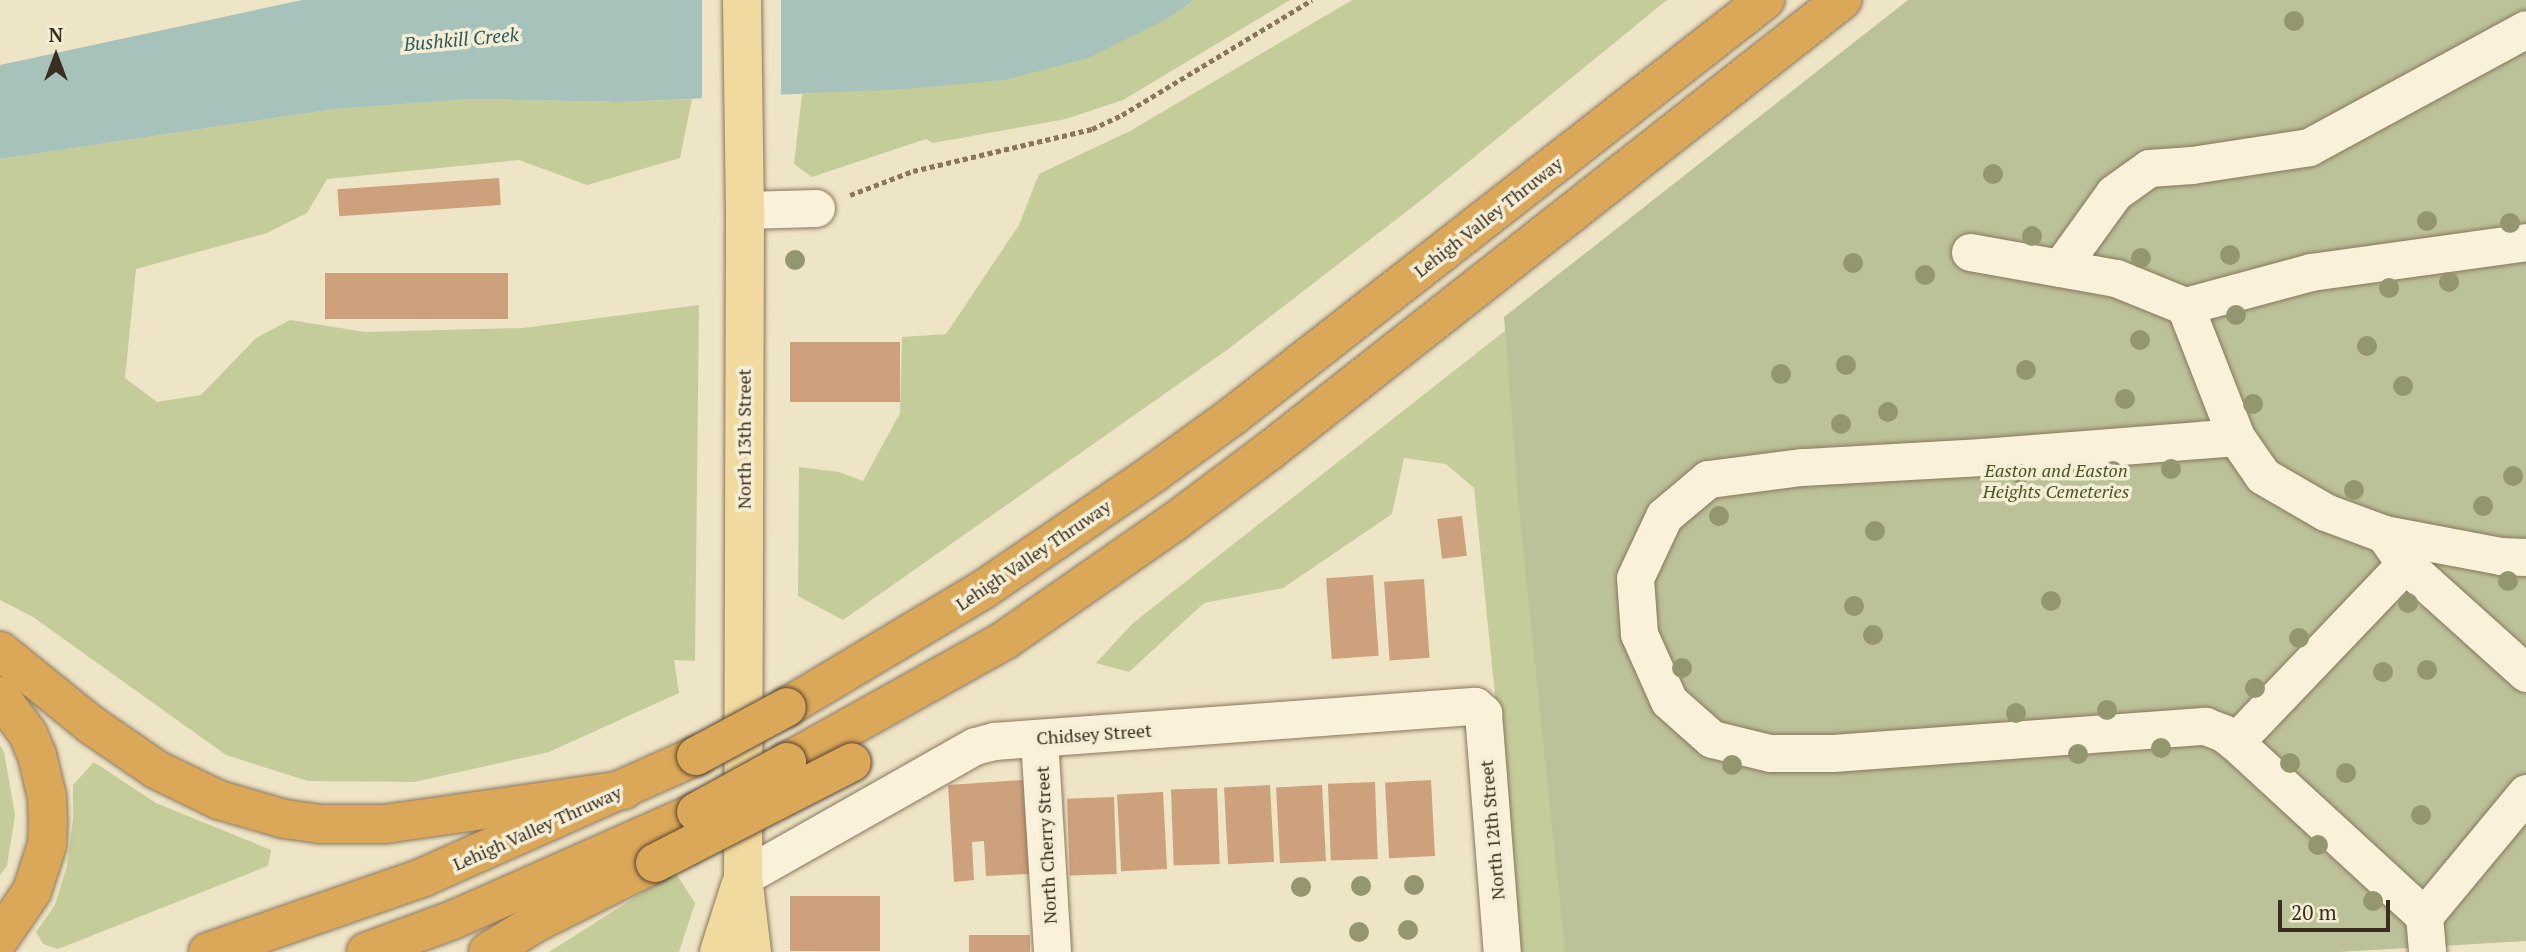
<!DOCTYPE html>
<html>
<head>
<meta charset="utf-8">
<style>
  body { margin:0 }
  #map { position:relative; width:2526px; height:952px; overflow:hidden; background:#eee4c6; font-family:"PT Serif",serif }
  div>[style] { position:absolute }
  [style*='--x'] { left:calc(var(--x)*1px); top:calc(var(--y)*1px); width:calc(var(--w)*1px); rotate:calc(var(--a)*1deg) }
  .green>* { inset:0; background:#c4cc9a }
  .cemetery>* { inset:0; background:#bbc199 }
  .water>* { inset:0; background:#a7c2bb }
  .pier>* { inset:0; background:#eee4c6; transform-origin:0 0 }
  .building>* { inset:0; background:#cca17c; transform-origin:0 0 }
  .path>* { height:4.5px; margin-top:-2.25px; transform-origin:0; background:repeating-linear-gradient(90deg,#89765c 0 5px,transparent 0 8.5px) }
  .roads { filter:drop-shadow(0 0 2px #89765c) drop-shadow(0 0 2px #89765c) }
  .minor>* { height:37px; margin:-18.5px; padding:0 18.5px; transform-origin:18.5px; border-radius:18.5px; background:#f9f1d9 }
  .major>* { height:38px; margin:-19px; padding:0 19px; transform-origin:19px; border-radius:19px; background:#f0da9f }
  .highway>* { height:38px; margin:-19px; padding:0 19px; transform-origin:19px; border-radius:19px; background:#dba859 }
  .bridges { filter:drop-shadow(0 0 2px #574430) drop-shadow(0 0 2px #574430) }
  .highway-bridge>* { height:38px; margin:-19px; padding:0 19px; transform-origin:19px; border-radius:19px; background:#dba859 }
  .trees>* { width:20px; height:20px; margin:-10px; border-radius:50%; background:#93966e }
  span { translate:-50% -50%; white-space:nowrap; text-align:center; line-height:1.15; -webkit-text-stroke:7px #f5eed6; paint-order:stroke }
  .street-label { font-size:18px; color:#3a2d1f }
  .park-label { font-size:18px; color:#485626; font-style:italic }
  .water-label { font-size:19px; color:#2f5958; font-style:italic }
  .north { position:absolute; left:21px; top:21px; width:70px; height:70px; -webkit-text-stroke:5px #f5eed6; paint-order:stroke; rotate:0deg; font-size:19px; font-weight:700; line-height:28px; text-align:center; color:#3a2d1f }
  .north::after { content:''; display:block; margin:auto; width:24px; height:32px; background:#3a2d1f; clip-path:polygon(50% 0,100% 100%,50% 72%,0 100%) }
  .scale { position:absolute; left:2278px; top:900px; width:112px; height:32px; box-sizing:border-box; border:4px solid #3a2d1f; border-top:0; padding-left:9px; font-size:21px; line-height:24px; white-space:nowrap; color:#3a2d1f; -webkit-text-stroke:5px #f5eed6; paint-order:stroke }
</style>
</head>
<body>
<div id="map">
  <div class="green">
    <div style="clip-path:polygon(1194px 0,1290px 0,1123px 100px,1066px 119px,933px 143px,926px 139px,812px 177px,794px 164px,802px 94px,1005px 80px,1167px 19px)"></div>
    <div style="clip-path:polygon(1352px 0,1667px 0,1424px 198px,1227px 350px,843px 620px,798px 596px,799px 467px,839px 472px,863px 481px,900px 413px,902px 337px,946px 334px,1019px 225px,1039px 174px,1130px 131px)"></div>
    <div style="clip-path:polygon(1809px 92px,1699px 952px,1521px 952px,1474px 488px,1446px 464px,1404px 458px,1392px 514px,1283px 588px,1204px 603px,1129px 672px,1096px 663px,1133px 623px)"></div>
    <div style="clip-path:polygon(470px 99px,622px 102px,692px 99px,680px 158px,587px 185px,519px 160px,327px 179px,307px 213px,267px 233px,136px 269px,125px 378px,157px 402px,201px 395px,256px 338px,290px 320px,365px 332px,523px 328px,699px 305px,695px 661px,674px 660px,679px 693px,549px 752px,414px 782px,308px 781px,226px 755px,33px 617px,0 600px,0 159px,335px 109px)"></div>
    <div style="clip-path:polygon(0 745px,4px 752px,15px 815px,7px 866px,0 875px)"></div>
    <div style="clip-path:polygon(94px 762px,156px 803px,271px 850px,268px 866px,58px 949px,43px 944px,36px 932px,55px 905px,67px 866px,73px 820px,73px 785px)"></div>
    <div style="clip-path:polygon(675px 872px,695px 903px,679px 952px,549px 952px)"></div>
  </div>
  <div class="cemetery">
    <div style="clip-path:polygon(1908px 0,2526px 0,2526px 941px,2339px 952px,1565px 952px,1519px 509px,1504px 317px)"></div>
  </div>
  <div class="water">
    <div style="clip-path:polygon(302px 0,1194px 0,1167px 19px,1088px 58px,1005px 80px,905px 89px,622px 102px,471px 99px,335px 109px,0 159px,0 65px)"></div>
  </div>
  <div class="pier">
    <div style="left:702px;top:0;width:79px;height:102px"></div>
  </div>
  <div class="building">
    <div style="left:499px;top:178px;width:27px;height:162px;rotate:86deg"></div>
    <div style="left:325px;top:273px;width:183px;height:46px"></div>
    <div style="left:790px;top:342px;width:110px;height:60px"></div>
    <div style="left:1462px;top:516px;width:40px;height:25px;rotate:83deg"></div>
    <div style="left:1373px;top:575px;width:81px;height:47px;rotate:86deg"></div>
    <div style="left:1424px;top:579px;width:79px;height:40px;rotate:86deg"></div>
    <div style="clip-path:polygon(1023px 780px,1029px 874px,986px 876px,984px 841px,972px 842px,974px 880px,954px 882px,948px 785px)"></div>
    <div style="left:1431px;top:780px;width:76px;height:46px;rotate:87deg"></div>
    <div style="left:1375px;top:782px;width:77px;height:47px;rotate:88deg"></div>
    <div style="left:1270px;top:785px;width:77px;height:46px;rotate:87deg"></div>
    <div style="left:1322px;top:785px;width:76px;height:46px;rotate:87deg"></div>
    <div style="left:1217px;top:788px;width:76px;height:46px;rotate:88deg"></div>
    <div style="left:1163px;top:792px;width:77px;height:46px;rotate:87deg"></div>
    <div style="left:1114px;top:797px;width:77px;height:47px;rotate:88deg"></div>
    <div style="left:790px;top:896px;width:90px;height:55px"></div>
    <div style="left:969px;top:935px;width:61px;height:17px"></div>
  </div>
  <div class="path">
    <div style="--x:850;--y:195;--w:67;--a:-20.9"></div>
    <div style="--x:913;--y:171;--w:184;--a:-13.2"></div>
    <div style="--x:1092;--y:129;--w:33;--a:-25"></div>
    <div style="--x:1122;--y:115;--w:222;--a:-31.2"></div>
  </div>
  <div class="roads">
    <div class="minor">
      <div style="--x:745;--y:210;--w:71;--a:-1.6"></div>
      <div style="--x:1970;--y:252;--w:148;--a:10.1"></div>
      <div style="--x:2116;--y:278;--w:74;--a:22.1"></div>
      <div style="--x:2185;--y:306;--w:141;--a:68.7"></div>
      <div style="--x:2236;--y:437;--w:47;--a:55.3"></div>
      <div style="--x:2263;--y:476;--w:72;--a:30.1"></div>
      <div style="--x:2325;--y:512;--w:63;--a:20.4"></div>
      <div style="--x:2384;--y:534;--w:37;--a:55"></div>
      <div style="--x:2405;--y:564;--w:163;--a:42"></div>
      <div style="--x:2060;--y:268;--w:92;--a:-54.2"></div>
      <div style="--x:2114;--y:193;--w:43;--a:-35.5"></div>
      <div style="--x:2149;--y:168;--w:43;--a:-4"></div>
      <div style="--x:2192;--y:165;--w:118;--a:-8.7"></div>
      <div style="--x:2309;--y:147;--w:247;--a:-28.5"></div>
      <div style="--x:2185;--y:306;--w:131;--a:-15.1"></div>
      <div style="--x:2311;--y:272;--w:217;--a:-7.9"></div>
      <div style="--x:2236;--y:437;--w:255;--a:175.5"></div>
      <div style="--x:1982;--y:457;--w:181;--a:176.8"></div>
      <div style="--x:1801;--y:467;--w:94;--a:172.6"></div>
      <div style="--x:1708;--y:479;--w:57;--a:139.9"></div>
      <div style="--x:1664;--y:516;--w:68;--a:115.1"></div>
      <div style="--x:1635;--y:578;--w:56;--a:85.9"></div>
      <div style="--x:1639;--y:634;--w:73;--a:65.9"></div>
      <div style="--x:1669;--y:701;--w:57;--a:41.5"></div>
      <div style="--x:1712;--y:739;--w:60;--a:13.6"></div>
      <div style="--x:1770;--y:753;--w:63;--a:0"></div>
      <div style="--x:1833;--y:753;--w:373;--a:-4.2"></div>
      <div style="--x:2205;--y:726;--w:19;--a:21"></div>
      <div style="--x:2223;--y:733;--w:15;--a:37"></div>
      <div style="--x:2235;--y:742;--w:257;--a:42.6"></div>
      <div style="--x:2424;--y:916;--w:160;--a:-50.3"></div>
      <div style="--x:2384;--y:534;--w:118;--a:10.7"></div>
      <div style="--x:2500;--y:556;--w:26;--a:2"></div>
      <div style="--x:1039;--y:738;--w:214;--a:86.5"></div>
      <div style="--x:2235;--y:742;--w:246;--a:-46.3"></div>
      <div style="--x:743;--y:877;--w:266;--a:-29.5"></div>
      <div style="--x:975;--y:746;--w:20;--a:-15"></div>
      <div style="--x:994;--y:741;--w:482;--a:-4.2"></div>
      <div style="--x:1475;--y:706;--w:11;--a:41"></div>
      <div style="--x:1483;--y:713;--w:240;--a:85.5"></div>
      <div style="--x:2424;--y:916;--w:36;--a:85"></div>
    </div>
    <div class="major">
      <div style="--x:742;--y:0;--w:210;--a:89.2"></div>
      <div style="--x:745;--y:210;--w:667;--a:90.17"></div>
      <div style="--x:743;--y:877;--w:76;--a:83.2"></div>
      <div style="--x:719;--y:952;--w:69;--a:-72.3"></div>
    </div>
    <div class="highway">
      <div style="--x:0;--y:651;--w:116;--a:39"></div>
      <div style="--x:90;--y:724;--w:81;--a:34.5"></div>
      <div style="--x:157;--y:770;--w:69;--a:25.8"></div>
      <div style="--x:219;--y:800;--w:69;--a:16.1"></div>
      <div style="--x:285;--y:819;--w:34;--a:8"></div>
      <div style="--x:319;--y:824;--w:66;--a:0"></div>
      <div style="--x:385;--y:824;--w:241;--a:-8.1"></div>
      <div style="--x:0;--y:696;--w:47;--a:53.6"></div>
      <div style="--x:28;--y:734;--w:23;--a:67"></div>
      <div style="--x:37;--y:755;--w:43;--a:76.6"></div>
      <div style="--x:47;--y:797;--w:23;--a:88"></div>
      <div style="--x:48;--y:820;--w:25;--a:92"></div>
      <div style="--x:47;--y:845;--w:48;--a:108.1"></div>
      <div style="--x:32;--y:891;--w:57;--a:124.2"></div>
      <div style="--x:787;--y:707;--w:230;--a:-30.9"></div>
      <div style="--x:984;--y:589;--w:206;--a:-34.3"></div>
      <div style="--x:1154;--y:473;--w:99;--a:-35.9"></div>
      <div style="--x:1234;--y:415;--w:674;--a:-38.01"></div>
      <div style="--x:787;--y:762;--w:250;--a:-29.2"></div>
      <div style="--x:1005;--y:640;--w:205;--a:-34.9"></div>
      <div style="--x:1173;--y:523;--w:119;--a:-36.8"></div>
      <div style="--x:1268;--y:452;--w:731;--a:-38.22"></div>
      <div style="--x:208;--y:952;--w:229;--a:-19.1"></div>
      <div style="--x:424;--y:877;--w:298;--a:-24"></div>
      <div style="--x:366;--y:952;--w:95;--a:-20.3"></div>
      <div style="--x:455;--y:919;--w:264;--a:-23.9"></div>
      <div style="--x:488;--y:952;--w:57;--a:-31.5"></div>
      <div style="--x:537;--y:922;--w:132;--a:-26.6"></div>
    </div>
  </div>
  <div class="bridges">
    <div class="highway-bridge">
      <div style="--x:696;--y:756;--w:103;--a:-28.3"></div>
      <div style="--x:696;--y:812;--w:104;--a:-28.8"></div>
      <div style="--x:655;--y:863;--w:221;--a:-27.1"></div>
    </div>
  </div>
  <div class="trees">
    <div style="left:2294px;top:21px"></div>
    <div style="left:1993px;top:174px"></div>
    <div style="left:2427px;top:221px"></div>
    <div style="left:2510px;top:223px"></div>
    <div style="left:2032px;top:236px"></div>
    <div style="left:2230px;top:255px"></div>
    <div style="left:2141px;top:258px"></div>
    <div style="left:795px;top:260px"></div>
    <div style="left:1853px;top:263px"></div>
    <div style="left:1925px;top:275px"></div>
    <div style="left:2449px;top:282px"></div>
    <div style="left:2389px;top:288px"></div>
    <div style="left:2236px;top:315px"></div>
    <div style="left:2140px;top:340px"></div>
    <div style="left:2367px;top:346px"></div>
    <div style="left:1846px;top:365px"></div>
    <div style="left:2026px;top:370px"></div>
    <div style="left:1781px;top:374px"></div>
    <div style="left:2403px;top:386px"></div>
    <div style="left:2125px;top:399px"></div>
    <div style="left:2253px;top:404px"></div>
    <div style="left:1888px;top:412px"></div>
    <div style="left:1841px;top:424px"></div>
    <div style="left:2171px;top:469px"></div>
    <div style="left:2113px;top:471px"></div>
    <div style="left:2020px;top:474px"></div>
    <div style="left:2513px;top:476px"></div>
    <div style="left:2354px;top:490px"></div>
    <div style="left:2483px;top:506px"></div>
    <div style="left:1719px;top:516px"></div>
    <div style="left:1875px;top:531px"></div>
    <div style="left:2508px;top:581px"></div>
    <div style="left:2051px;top:601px"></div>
    <div style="left:2408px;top:603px"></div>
    <div style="left:1854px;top:606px"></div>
    <div style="left:1873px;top:635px"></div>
    <div style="left:2299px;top:638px"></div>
    <div style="left:1682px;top:668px"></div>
    <div style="left:2427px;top:670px"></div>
    <div style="left:2383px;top:672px"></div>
    <div style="left:2255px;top:688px"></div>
    <div style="left:2107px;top:710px"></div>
    <div style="left:2016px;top:713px"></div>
    <div style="left:2161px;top:748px"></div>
    <div style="left:2078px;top:754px"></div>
    <div style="left:2290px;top:763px"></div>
    <div style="left:1732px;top:765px"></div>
    <div style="left:2346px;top:773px"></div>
    <div style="left:2421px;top:815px"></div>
    <div style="left:2318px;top:845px"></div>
    <div style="left:1414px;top:885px"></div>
    <div style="left:1361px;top:886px"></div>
    <div style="left:1301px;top:887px"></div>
    <div style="left:2373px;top:901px"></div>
    <div style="left:1408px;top:930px"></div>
    <div style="left:1359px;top:932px"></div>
  </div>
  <div class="street-label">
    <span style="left:1488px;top:217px;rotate:-38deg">Lehigh Valley Thruway</span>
    <span style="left:744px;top:439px;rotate:-90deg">North 13th Street</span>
    <span style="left:1033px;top:555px;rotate:-34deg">Lehigh Valley Thruway</span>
    <span style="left:1094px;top:734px;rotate:-4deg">Chidsey Street</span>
    <span style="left:537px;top:828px;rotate:-24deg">Lehigh Valley Thruway</span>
    <span style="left:1492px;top:830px;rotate:-95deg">North 12th Street</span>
    <span style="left:1046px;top:845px;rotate:-93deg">North Cherry Street</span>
  </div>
  <div class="park-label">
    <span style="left:2056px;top:481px">Easton and Easton<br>Heights Cemeteries</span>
  </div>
  <div class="water-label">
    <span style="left:461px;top:39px;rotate:-5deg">Bushkill Creek</span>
  </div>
  <div class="north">N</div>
  <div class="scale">20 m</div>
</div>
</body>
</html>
